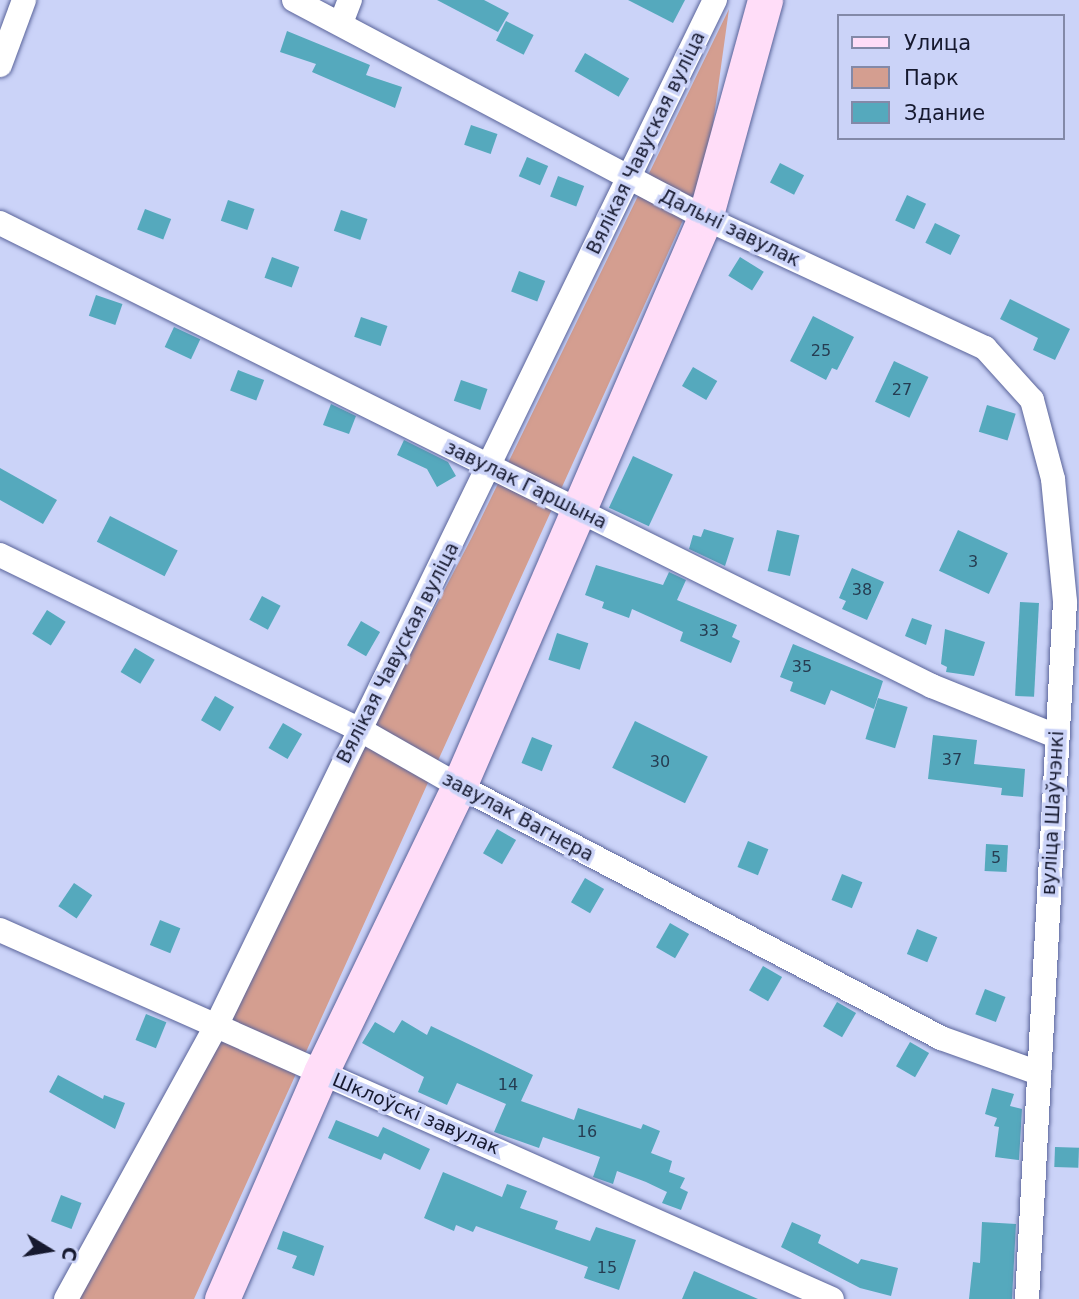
<!DOCTYPE html>
<html>
<head>
<meta charset="utf-8">
<style>
  body { margin:0 }
  #map { position:relative; width:1079px; height:1299px; overflow:hidden; background:#cbd3f8; font-family:"DejaVu Sans",sans-serif }
  div>[style] { position:absolute }
  [style*='--x'] { left:calc(var(--x)*1px); top:calc(var(--y)*1px); width:calc(var(--w)*1px); rotate:calc(var(--a)*1deg) }
  .green>* { inset:0; background:#d49e90 }
  .building>* { inset:0; background:#55a9bd; transform-origin:0 0 }
  .roads { filter:drop-shadow(0 0 2px #5a649a) drop-shadow(0 0 2px #5a649a) }
  .minor>* { height:24px; margin:-12px; padding:0 12px; transform-origin:12px; border-radius:12px; background:#fff }
  .secondary>* { height:35px; margin:-17.5px; padding:0 17.5px; transform-origin:17.5px; border-radius:17.5px; background:#ffddf8 }
  span { translate:-50% -50%; white-space:nowrap; text-align:center; line-height:1.15; -webkit-text-stroke:7px #cbd3f8; paint-order:stroke }
  .number-label { font-size:16px; color:#263d52 }
  .number-label span { -webkit-text-stroke-width:0 }
  .street-label { font-size:19px; color:#16192f }
  .legend { position:absolute; left:837px; top:14px; width:228px; height:126px; box-sizing:border-box; background:#cbd3f8; border:2px solid #8389a8; margin:0; padding:9px 12px; list-style:none; font-size:21px; color:#16192f }
  .legend li { display:flex; align-items:center; gap:14px; height:35px }
  .legend b { width:35px; border:2px solid #8389a8 }
  .north { position:absolute; left:14px; top:1215px; width:70px; height:70px; -webkit-text-stroke:5px #cbd3f8; paint-order:stroke; rotate:101deg; font-size:19px; font-weight:700; line-height:28px; text-align:center; color:#16192f }
  .north::after { content:''; display:block; margin:auto; width:24px; height:32px; background:#16192f; clip-path:polygon(50% 0,100% 100%,50% 72%,0 100%) }
</style>
</head>
<body>
<div id="map">
  <div class="green">
    <div style="clip-path:polygon(729px 9px,707px 167px,194px 1299px,74px 1299px,472px 537px)"></div>
  </div>
  <div class="building">
    <div style="clip-path:polygon(437px 0,484px 0,509px 13px,498px 32px)"></div>
    <div style="clip-path:polygon(628px 0,685px 0,673px 23px)"></div>
    <div style="left:506px;top:21px;width:31px;height:22px;rotate:27deg"></div>
    <div style="clip-path:polygon(287px 31px,370px 65px,366px 75px,402px 87px,395px 108px,312px 72px,316px 64px,280px 52px)"></div>
    <div style="left:585px;top:53px;width:51px;height:21px;rotate:30deg"></div>
    <div style="left:471px;top:125px;width:28px;height:21px;rotate:19deg"></div>
    <div style="left:527px;top:157px;width:23px;height:21px;rotate:23deg"></div>
    <div style="left:780px;top:163px;width:27px;height:22px;rotate:27deg"></div>
    <div style="left:558px;top:176px;width:28px;height:22px;rotate:21deg"></div>
    <div style="left:907px;top:195px;width:21px;height:28px;rotate:25deg"></div>
    <div style="left:228px;top:200px;width:28px;height:22px;rotate:19deg"></div>
    <div style="left:145px;top:209px;width:28px;height:22px;rotate:21deg"></div>
    <div style="left:341px;top:210px;width:28px;height:22px;rotate:19deg"></div>
    <div style="left:935px;top:223px;width:28px;height:22px;rotate:26deg"></div>
    <div style="left:272px;top:257px;width:29px;height:22px;rotate:20deg"></div>
    <div style="left:740px;top:257px;width:28px;height:22px;rotate:32deg"></div>
    <div style="left:519px;top:271px;width:28px;height:22px;rotate:21deg"></div>
    <div style="left:96px;top:295px;width:28px;height:22px;rotate:19deg"></div>
    <div style="clip-path:polygon(1010px 299px,1070px 329px,1055px 360px,1033px 350px,1038px 338px,1000px 319px)"></div>
    <div style="clip-path:polygon(813px 316px,854px 337px,837px 370px,832px 368px,826px 380px,790px 361px)"></div>
    <div style="left:361px;top:317px;width:28px;height:21px;rotate:19deg"></div>
    <div style="left:174px;top:327px;width:29px;height:22px;rotate:25deg"></div>
    <div style="left:894px;top:361px;width:38px;height:45px;rotate:25deg"></div>
    <div style="left:693px;top:367px;width:28px;height:22px;rotate:30deg"></div>
    <div style="left:238px;top:370px;width:28px;height:22px;rotate:21deg"></div>
    <div style="left:461px;top:380px;width:28px;height:22px;rotate:19deg"></div>
    <div style="clip-path:polygon(331px 404px,356px 416px,349px 434px,323px 425px)"></div>
    <div style="left:987px;top:405px;width:30px;height:28px;rotate:17deg"></div>
    <div style="clip-path:polygon(404px 440px,448px 462px,456px 476px,437px 487px,427px 469px,397px 455px)"></div>
    <div style="left:633px;top:456px;width:44px;height:57px;rotate:25deg"></div>
    <div style="clip-path:polygon(0 468px,57px 500px,43px 524px,0 500px)"></div>
    <div style="left:110px;top:516px;width:76px;height:29px;rotate:27deg"></div>
    <div style="clip-path:polygon(704px 529px,734px 538px,725px 566px,689px 549px,693px 535px,701px 537px)"></div>
    <div style="left:777px;top:530px;width:23px;height:42px;rotate:13deg"></div>
    <div style="left:958px;top:530px;width:55px;height:45px;rotate:25deg"></div>
    <div style="clip-path:polygon(596px 565px,663px 585px,669px 572px,686px 580px,677px 600px,737px 625px,732px 637px,740px 641px,731px 663px,680px 641px,683px 632px,632px 609px,629px 618px,602px 608px,604px 602px,585px 595px)"></div>
    <div style="clip-path:polygon(852px 568px,884px 582px,867px 620px,842px 609px,846px 601px,839px 598px)"></div>
    <div style="left:262px;top:596px;width:21px;height:27px;rotate:28deg"></div>
    <div style="left:1020px;top:602px;width:19px;height:94px;rotate:3deg"></div>
    <div style="left:47px;top:610px;width:22px;height:28px;rotate:32deg"></div>
    <div style="clip-path:polygon(912px 618px,932px 625px,926px 645px,905px 636px)"></div>
    <div style="left:361px;top:621px;width:22px;height:28px;rotate:30deg"></div>
    <div style="clip-path:polygon(945px 629px,985px 642px,974px 676px,946px 672px,947px 667px,941px 664px)"></div>
    <div style="left:557px;top:633px;width:33px;height:28px;rotate:18deg"></div>
    <div style="clip-path:polygon(793px 644px,883px 681px,874px 709px,831px 690px,825px 705px,790px 691px,793px 682px,780px 677px)"></div>
    <div style="left:135px;top:648px;width:23px;height:28px;rotate:31deg"></div>
    <div style="left:215px;top:696px;width:22px;height:28px;rotate:30deg"></div>
    <div style="left:878px;top:698px;width:31px;height:43px;rotate:17deg"></div>
    <div style="left:635px;top:721px;width:81px;height:52px;rotate:26deg"></div>
    <div style="left:283px;top:723px;width:22px;height:29px;rotate:30deg"></div>
    <div style="clip-path:polygon(933px 735px,977px 740px,974px 764px,1025px 769px,1023px 797px,1001px 795px,1002px 788px,928px 779px)"></div>
    <div style="left:532px;top:737px;width:22px;height:28px;rotate:22deg"></div>
    <div style="left:497px;top:829px;width:22px;height:28px;rotate:30deg"></div>
    <div style="left:748px;top:841px;width:22px;height:28px;rotate:22deg"></div>
    <div style="left:986px;top:844px;width:22px;height:27px;rotate:3deg"></div>
    <div style="left:842px;top:874px;width:22px;height:28px;rotate:22deg"></div>
    <div style="left:585px;top:878px;width:22px;height:28px;rotate:30deg"></div>
    <div style="left:74px;top:883px;width:22px;height:28px;rotate:34deg"></div>
    <div style="left:160px;top:920px;width:22px;height:27px;rotate:22deg"></div>
    <div style="left:670px;top:923px;width:22px;height:28px;rotate:30deg"></div>
    <div style="left:917px;top:929px;width:22px;height:27px;rotate:22deg"></div>
    <div style="left:763px;top:966px;width:22px;height:28px;rotate:30deg"></div>
    <div style="left:985px;top:989px;width:22px;height:27px;rotate:21deg"></div>
    <div style="left:837px;top:1002px;width:22px;height:28px;rotate:30deg"></div>
    <div style="left:146px;top:1014px;width:22px;height:28px;rotate:22deg"></div>
    <div style="clip-path:polygon(402px 1020px,427px 1035px,431px 1026px,533px 1075px,521px 1101px,574px 1120px,578px 1108px,641px 1129px,643px 1124px,660px 1131px,651px 1153px,672px 1161px,669px 1172px,685px 1178px,680px 1188px,688px 1192px,681px 1210px,662px 1203px,667px 1192px,646px 1182px,617px 1171px,613px 1184px,593px 1177px,600px 1157px,543px 1137px,539px 1148px,494px 1132px,506px 1104px,457px 1083px,447px 1105px,418px 1092px,424px 1077px,362px 1043px,375px 1022px,394px 1033px)"></div>
    <div style="left:910px;top:1042px;width:22px;height:28px;rotate:30deg"></div>
    <div style="clip-path:polygon(58px 1075px,103px 1099px,104px 1095px,125px 1103px,115px 1129px,49px 1092px)"></div>
    <div style="clip-path:polygon(992px 1088px,1014px 1094px,1010px 1106px,1022px 1109px,1019px 1160px,995px 1157px,999px 1127px,994px 1126px,997px 1118px,985px 1114px)"></div>
    <div style="clip-path:polygon(336px 1120px,378px 1137px,383px 1127px,430px 1149px,420px 1170px,384px 1153px,381px 1160px,328px 1138px)"></div>
    <div style="left:1055px;top:1147px;width:24px;height:20px;rotate:2deg"></div>
    <div style="clip-path:polygon(443px 1172px,502px 1197px,507px 1184px,527px 1191px,520px 1208px,558px 1221px,555px 1229px,590px 1241px,596px 1227px,636px 1240px,619px 1290px,584px 1278px,588px 1267px,476px 1226px,473px 1232px,456px 1225px,454px 1231px,424px 1218px)"></div>
    <div style="left:61px;top:1195px;width:22px;height:28px;rotate:21deg"></div>
    <div style="clip-path:polygon(792px 1222px,821px 1235px,818px 1243px,858px 1264px,861px 1259px,898px 1268px,891px 1296px,860px 1288px,781px 1247px)"></div>
    <div style="clip-path:polygon(982px 1222px,1016px 1224px,1012px 1299px,969px 1299px,973px 1262px,980px 1263px)"></div>
    <div style="clip-path:polygon(283px 1231px,324px 1246px,314px 1276px,292px 1268px,297px 1256px,277px 1249px)"></div>
    <div style="clip-path:polygon(694px 1271px,758px 1299px,682px 1299px)"></div>
  </div>
  <div class="roads">
    <div class="minor">
      <div style="--x:294;--y:0;--w:465;--a:27.9"></div>
      <div style="--x:705;--y:218;--w:309;--a:24.9"></div>
      <div style="--x:985;--y:348;--w:70;--a:47.9"></div>
      <div style="--x:1032;--y:400;--w:82;--a:75.1"></div>
      <div style="--x:1053;--y:479;--w:124;--a:84.4"></div>
      <div style="--x:1065;--y:602;--w:698;--a:93.12"></div>
      <div style="--x:341;--y:23;--w:25;--a:-69"></div>
      <div style="--x:0;--y:65;--w:69;--a:-69.7"></div>
      <div style="--x:0;--y:223;--w:1041;--a:26.42"></div>
      <div style="--x:932;--y:686;--w:134;--a:22"></div>
      <div style="--x:0;--y:555;--w:399;--a:25.9"></div>
      <div style="--x:359;--y:729;--w:115;--a:29.7"></div>
      <div style="--x:459;--y:786;--w:544;--a:27.6"></div>
      <div style="--x:941;--y:1038;--w:104;--a:19.7"></div>
      <div style="--x:0;--y:930;--w:910;--a:23.92"></div>
      <div style="--x:66;--y:1299;--w:314;--a:-61.2"></div>
      <div style="--x:217;--y:1024;--w:1139;--a:-64.07"></div>
    </div>
    <div class="secondary">
      <div style="--x:222;--y:1299;--w:248;--a:-66.4"></div>
      <div style="--x:321;--y:1072;--w:318;--a:-64.2"></div>
      <div style="--x:459;--y:786;--w:619;--a:-66.58"></div>
      <div style="--x:705;--y:218;--w:226;--a:-74.6"></div>
    </div>
  </div>
  <div class="number-label">
    <span style="left:821px;top:351px">25</span>
    <span style="left:902px;top:390px">27</span>
    <span style="left:973px;top:562px">3</span>
    <span style="left:862px;top:590px">38</span>
    <span style="left:709px;top:631px">33</span>
    <span style="left:802px;top:667px">35</span>
    <span style="left:952px;top:760px">37</span>
    <span style="left:660px;top:762px">30</span>
    <span style="left:996px;top:858px">5</span>
    <span style="left:508px;top:1085px">14</span>
    <span style="left:587px;top:1132px">16</span>
    <span style="left:607px;top:1268px">15</span>
  </div>
  <div class="street-label">
    <span style="left:646px;top:143px;rotate:-64deg">Вялікая Чавуская вуліца</span>
    <span style="left:730px;top:228px;rotate:26deg">Дальні завулак</span>
    <span style="left:526px;top:485px;rotate:26deg">завулак Гаршына</span>
    <span style="left:398px;top:653px;rotate:-63deg">Вялікая Чавуская вуліца</span>
    <span style="left:1053px;top:813px;rotate:-87deg">вуліца Шаўчэнкі</span>
    <span style="left:518px;top:817px;rotate:28deg">завулак Вагнера</span>
    <span style="left:416px;top:1114px;rotate:23deg">Шклоўскі завулак</span>
  </div>
  <ul class="legend">
  <li><b style="height:9px;background:#ffddf8"></b>Улица</li>
  <li><b style="height:19px;background:#d49e90"></b>Парк</li>
  <li><b style="height:19px;background:#55a9bd"></b>Здание</li>
  </ul>
  <div class="north">С</div>
</div>
</body>
</html>
